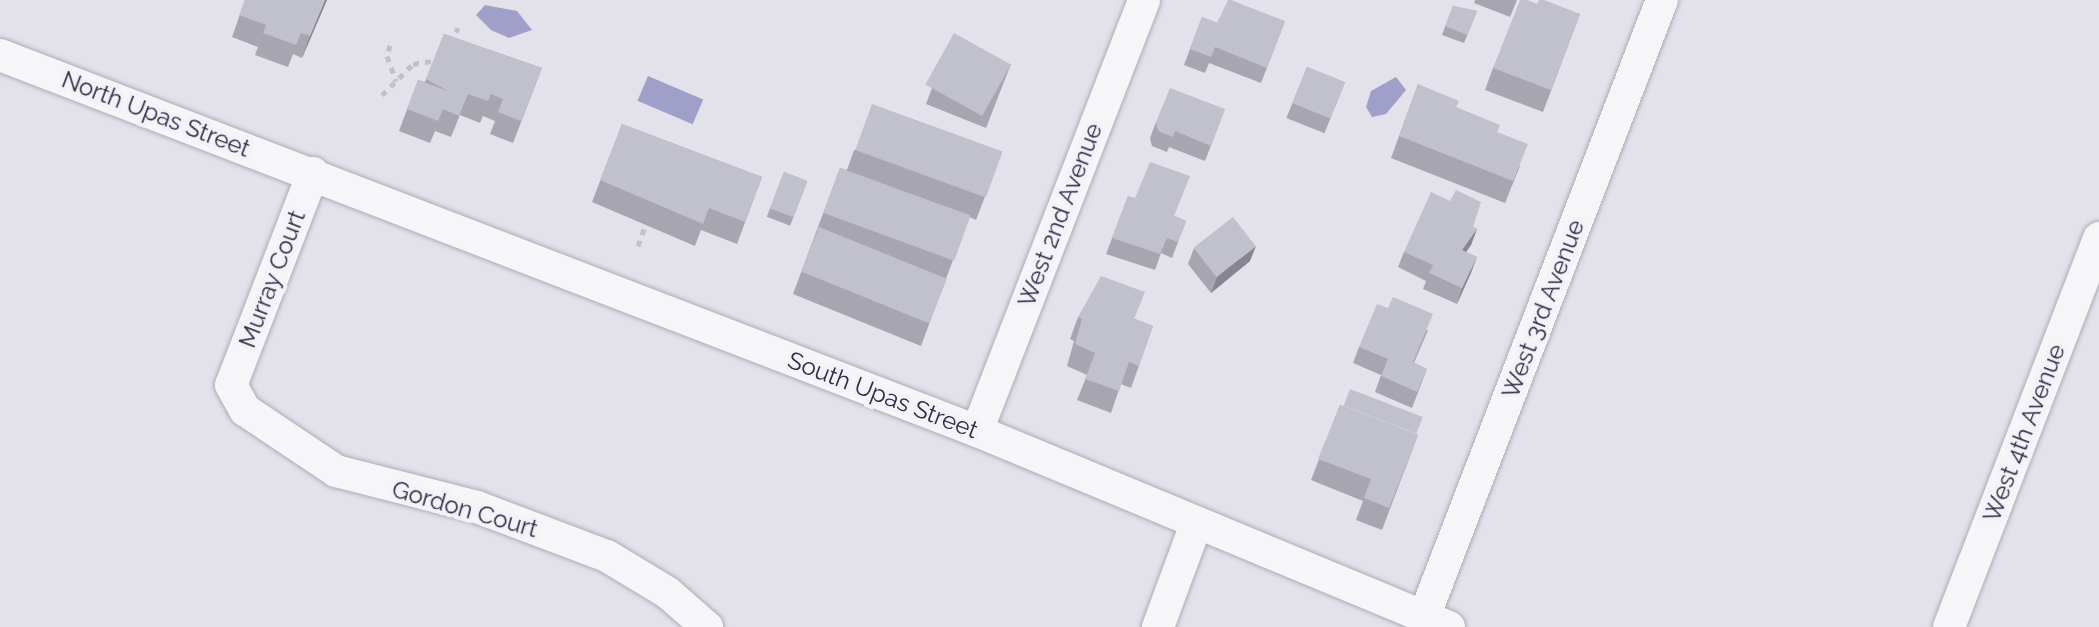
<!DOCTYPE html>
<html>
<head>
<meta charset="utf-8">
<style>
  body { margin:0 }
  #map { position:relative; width:2099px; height:627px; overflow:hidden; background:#e3e2ea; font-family:Raleway,sans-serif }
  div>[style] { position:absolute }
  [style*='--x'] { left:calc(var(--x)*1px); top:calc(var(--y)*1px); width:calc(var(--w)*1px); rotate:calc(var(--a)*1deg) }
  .water>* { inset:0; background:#9f9fc9; transform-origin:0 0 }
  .path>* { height:5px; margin-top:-2.5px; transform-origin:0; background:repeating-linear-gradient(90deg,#c2c0c9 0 6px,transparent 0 12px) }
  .roads { filter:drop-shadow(0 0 2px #adabb8) drop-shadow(0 0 2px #adabb8) }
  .street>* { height:32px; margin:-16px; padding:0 16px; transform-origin:16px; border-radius:16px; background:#f6f5f8 }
  .wall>* { inset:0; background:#a6a5b0; transform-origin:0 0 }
  .shaded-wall>* { inset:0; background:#878690 }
  .building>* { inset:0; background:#c1c0cd; transform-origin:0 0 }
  span { translate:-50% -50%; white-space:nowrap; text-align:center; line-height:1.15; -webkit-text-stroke:8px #f2f2f8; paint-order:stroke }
  .street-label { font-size:24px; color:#2e2b42 }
</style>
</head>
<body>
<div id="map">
  <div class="water">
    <div style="clip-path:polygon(485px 5px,517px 11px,532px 30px,509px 38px,491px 30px,476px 15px)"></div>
    <div style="left:648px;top:76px;width:60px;height:27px;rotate:23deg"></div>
    <div style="clip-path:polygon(1396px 77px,1406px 90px,1386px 114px,1372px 117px,1366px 107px,1371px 91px)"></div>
  </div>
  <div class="path">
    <div style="--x:451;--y:43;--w:17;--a:-66"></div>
    <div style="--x:390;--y:45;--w:11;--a:105"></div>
    <div style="--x:387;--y:56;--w:27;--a:70"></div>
    <div style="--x:382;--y:95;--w:44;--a:-45"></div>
    <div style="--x:413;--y:64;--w:20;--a:-9"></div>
    <div style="--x:638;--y:246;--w:20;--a:-70"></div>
  </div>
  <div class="roads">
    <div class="street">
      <div style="--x:0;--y:55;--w:1047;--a:21.05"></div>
      <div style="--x:977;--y:431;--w:511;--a:22.55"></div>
      <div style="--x:313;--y:173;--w:227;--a:111.1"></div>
      <div style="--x:231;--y:385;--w:29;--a:61"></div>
      <div style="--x:245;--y:410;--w:110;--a:33.8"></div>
      <div style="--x:336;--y:471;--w:146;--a:14.3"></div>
      <div style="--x:477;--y:507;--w:139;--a:20.7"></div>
      <div style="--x:607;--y:556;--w:71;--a:31.2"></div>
      <div style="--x:668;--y:593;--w:52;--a:41.1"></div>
      <div style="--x:977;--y:431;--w:462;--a:-68.8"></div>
      <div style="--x:1424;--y:617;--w:661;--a:-68.91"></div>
      <div style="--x:1158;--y:627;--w:110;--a:-69.7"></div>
      <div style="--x:1949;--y:627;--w:417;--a:-68.9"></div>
    </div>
  </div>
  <div class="wall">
    <div style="clip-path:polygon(245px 0,327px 0,302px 58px,293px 54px,288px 67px,255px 55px,258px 47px,232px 37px)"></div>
    <div style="clip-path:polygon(1475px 0,1517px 0,1510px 17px,1474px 3px)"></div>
    <div style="clip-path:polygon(1537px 4px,1580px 14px,1543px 112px,1485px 90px,1493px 68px)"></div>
    <div style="clip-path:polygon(1453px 6px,1477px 11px,1464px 43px,1442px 35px)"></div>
    <div style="clip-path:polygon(1202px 17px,1217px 23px,1285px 21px,1261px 83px,1209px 63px,1205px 73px,1184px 65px)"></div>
    <div style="clip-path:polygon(444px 34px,542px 68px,513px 143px,490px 134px,495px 121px,483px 116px,480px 123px,460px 115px,451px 137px,435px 131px,430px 143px,399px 131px,418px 80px,425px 82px)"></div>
    <div style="clip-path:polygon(1011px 64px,986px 128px,926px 104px,932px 88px)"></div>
    <div style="left:1307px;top:67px;width:41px;height:55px;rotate:22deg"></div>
    <div style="clip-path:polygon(1418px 84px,1456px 107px,1520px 166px,1505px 203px,1391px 158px)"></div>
    <div style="clip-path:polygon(1225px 109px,1205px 161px,1169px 147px,1167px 152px,1152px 146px,1150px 138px,1156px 122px)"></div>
    <div style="clip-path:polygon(622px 124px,762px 177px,737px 244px,701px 230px,695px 246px,592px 202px)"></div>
    <div style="clip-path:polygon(854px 150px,1002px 152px,976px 220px,969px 217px,921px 346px,793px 294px,840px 168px,847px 170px)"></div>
    <div style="left:784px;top:172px;width:25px;height:48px;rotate:21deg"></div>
    <div style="clip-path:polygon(1128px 196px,1186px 221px,1172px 258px,1161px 253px,1155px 270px,1106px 254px)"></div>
    <div style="clip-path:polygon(1450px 201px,1473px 227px,1477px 229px,1471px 245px,1466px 252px,1477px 257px,1457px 304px,1423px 289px,1426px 281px,1398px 267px,1404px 252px)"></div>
    <div style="clip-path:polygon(1194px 248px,1250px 261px,1211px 293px,1188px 264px)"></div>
    <div style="clip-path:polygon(1078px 317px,1135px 319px,1153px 326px,1131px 388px,1121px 384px,1111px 413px,1077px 400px,1087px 375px,1067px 366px,1074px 341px,1070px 339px)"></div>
    <div style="clip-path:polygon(1428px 330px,1414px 363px,1427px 369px,1412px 408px,1375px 392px,1381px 375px,1353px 363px,1359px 347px)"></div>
    <div style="clip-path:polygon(1340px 405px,1418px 435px,1382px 530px,1356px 520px,1363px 501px,1311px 480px)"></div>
  </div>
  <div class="shaded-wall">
    <div style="clip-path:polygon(325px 0,327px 0,302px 58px,310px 36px)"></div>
    <div style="clip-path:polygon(1477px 229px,1471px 245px,1456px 266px,1462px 250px)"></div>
    <div style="clip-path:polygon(1256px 246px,1250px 261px,1211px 293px,1217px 277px)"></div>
    <div style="clip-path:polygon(1477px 257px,1471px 273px,1457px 304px,1462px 288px)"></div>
  </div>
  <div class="building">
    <div style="clip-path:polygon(245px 0,325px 0,310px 36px,301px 33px,296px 45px,263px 33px,266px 25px,239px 15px)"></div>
    <div style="clip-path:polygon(1228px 0,1231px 0,1285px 21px,1267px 68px,1215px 47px,1211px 57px,1190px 49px,1202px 17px,1217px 23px)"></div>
    <div style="clip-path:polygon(1520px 0,1527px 0,1537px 4px,1539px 0,1544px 0,1580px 14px,1551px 90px,1493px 68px)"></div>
    <div style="clip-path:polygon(1453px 6px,1477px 11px,1467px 35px,1445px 26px)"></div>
    <div style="left:954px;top:33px;width:65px;height:59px;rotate:29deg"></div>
    <div style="clip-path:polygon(444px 34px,542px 68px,521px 121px,498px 112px,503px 99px,491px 94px,488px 101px,468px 94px,459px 116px,443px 109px,438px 121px,407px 109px,418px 80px,448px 91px,426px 79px)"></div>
    <div style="left:1307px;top:67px;width:41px;height:39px;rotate:22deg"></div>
    <div style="clip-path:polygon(1418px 84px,1459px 101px,1456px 107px,1500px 125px,1497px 132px,1528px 144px,1513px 181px,1399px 136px)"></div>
    <div style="clip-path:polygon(1170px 88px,1225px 109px,1211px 146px,1175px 131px,1173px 137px,1158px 131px,1156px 122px)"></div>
    <div style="left:872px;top:104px;width:139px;height:49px;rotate:20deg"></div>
    <div style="clip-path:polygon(622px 124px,762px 177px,745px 222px,709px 208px,703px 224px,600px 180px)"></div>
    <div style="clip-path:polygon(1150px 162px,1190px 176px,1174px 216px,1186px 221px,1178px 242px,1167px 238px,1160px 254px,1112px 238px,1128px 196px,1135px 198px)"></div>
    <div style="left:840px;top:168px;width:139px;height:48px;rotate:20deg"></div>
    <div style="left:784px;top:172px;width:25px;height:39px;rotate:21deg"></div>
    <div style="clip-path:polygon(1456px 190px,1481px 202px,1473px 227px,1477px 229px,1462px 250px,1477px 257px,1462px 288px,1429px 273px,1433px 265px,1404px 252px,1431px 192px,1450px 201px)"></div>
    <div style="left:1233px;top:217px;width:37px;height:50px;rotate:52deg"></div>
    <div style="left:819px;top:227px;width:138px;height:48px;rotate:22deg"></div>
    <div style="clip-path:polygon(1101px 276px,1145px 292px,1134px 319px,1153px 326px,1139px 366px,1129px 362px,1119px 391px,1085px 379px,1095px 353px,1075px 344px,1082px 319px,1078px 317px)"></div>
    <div style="clip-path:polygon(1393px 297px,1433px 314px,1413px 362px,1427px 369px,1417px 392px,1381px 376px,1388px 359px,1359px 347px,1377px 304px,1388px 308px)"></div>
    <div style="left:1350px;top:389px;width:78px;height:18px;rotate:21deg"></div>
    <div style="clip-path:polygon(1340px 405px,1418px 435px,1389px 508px,1364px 498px,1371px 479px,1318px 459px)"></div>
  </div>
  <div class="street-label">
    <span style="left:156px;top:114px;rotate:21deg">North Upas Street</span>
    <span style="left:1060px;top:215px;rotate:-69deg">West 2nd Avenue</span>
    <span style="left:272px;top:279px;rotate:-69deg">Murray Court</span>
    <span style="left:1543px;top:309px;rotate:-69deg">West 3rd Avenue</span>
    <span style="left:883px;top:395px;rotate:21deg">South Upas Street</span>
    <span style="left:2024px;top:433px;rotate:-69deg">West 4th Avenue</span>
    <span style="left:465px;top:509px;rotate:16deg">Gordon Court</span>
  </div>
</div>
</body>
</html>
